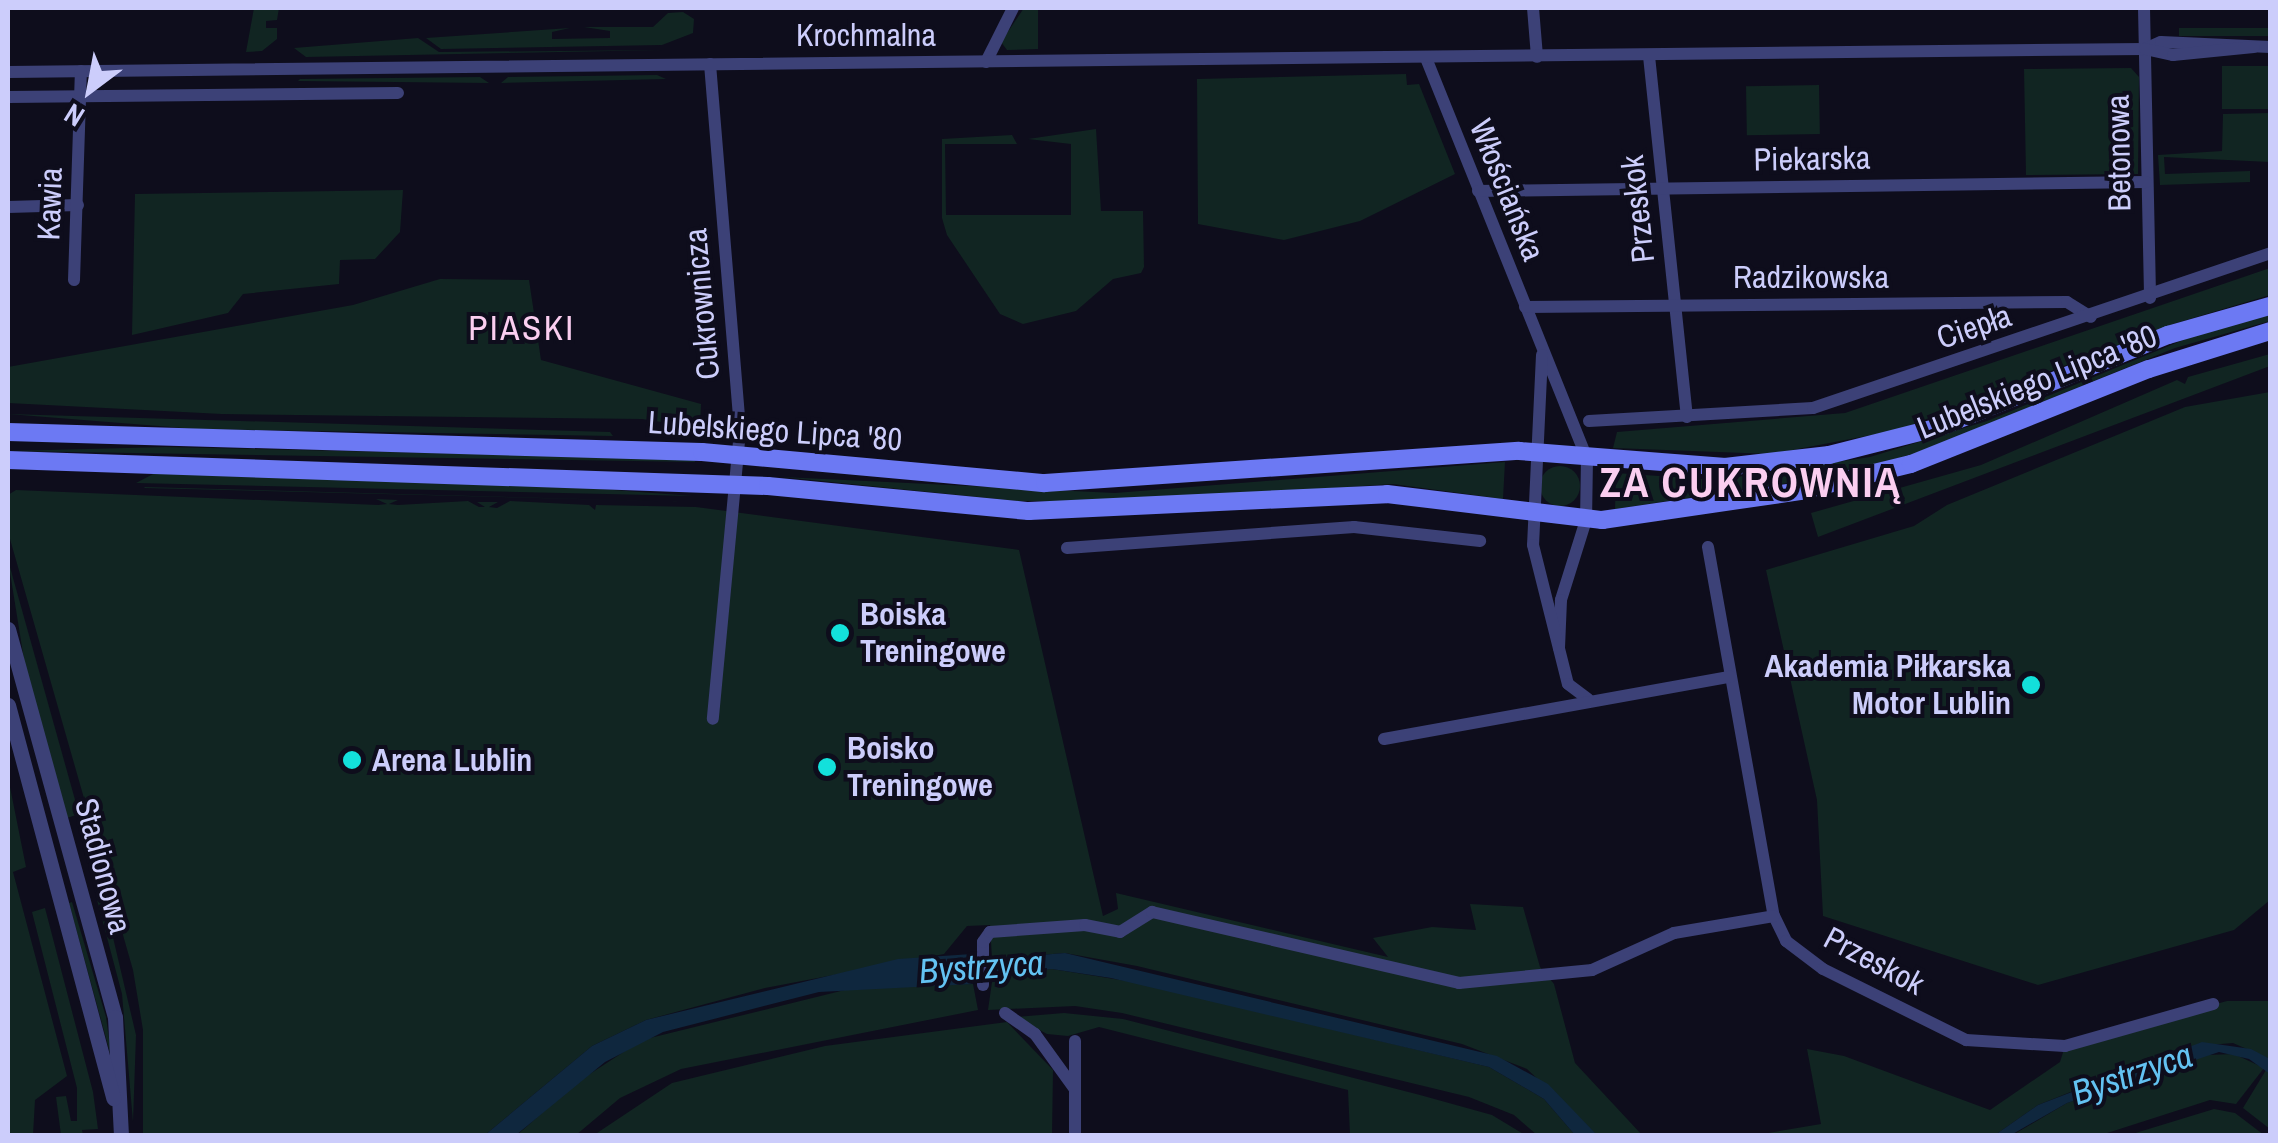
<!DOCTYPE html>
<html>
<head>
<meta charset="utf-8">
<style>
  body { margin:0 }
  #map { position:relative; width:2278px; height:1143px; overflow:hidden; background:#0e0d1c; font-family:"Archivo Narrow",sans-serif }
  div>[style] { position:absolute }
  [style*='--x'] { left:calc(var(--x)*1px); top:calc(var(--y)*1px); width:calc(var(--w)*1px); rotate:calc(var(--a)*1deg) }
  .green>* { inset:0; background:#112522; transform-origin:0 0 }
  .round { border-radius:50% }
  .water>* { inset:0; background:#0f273e }
  .minor>* { height:12px; margin:-6px; padding:0 6px; transform-origin:6px; border-radius:6px; background:#3c4177 }
  .tertiary>* { height:15px; margin:-7.5px; padding:0 7.5px; transform-origin:7.5px; border-radius:7.5px; background:#3c4177 }
  .secondary>* { height:18px; margin:-9px; padding:0 9px; transform-origin:9px; border-radius:9px; background:#6c79f3 }
  .dots>* { width:28px; height:28px; translate:-50% -50%; box-sizing:border-box; border:5px solid #0e0d1c; border-radius:50% }
  span { translate:-50% -50%; white-space:nowrap; text-align:center; line-height:1.15; -webkit-text-stroke:8px #0e0d1c; paint-order:stroke }
  .street-label { font-size:32px; color:#cccdfb }
  .poi-label { font-size:32px; color:#cccdfb; font-weight:700 }
  .left { translate:0 -50%; text-align:left }
  .right { translate:-100% -50%; text-align:right }
  .neighbourhood-label { font-size:35px; color:#fbcef0; letter-spacing:2.5px }
  .water-label { font-size:35px; color:#63c2f2; font-style:italic }
  .district-label { font-size:42px; color:#fbcef0; font-weight:700; letter-spacing:2.5px }
  .frame { position:absolute; inset:0; border:10px solid #cccdfb; pointer-events:none }
  .north { position:absolute; left:40px; top:40px; width:100px; height:100px; -webkit-text-stroke:8px #0e0d1c; paint-order:stroke; rotate:212deg; font-size:28px; font-weight:700; line-height:40px; text-align:center; color:#cccdfb }
  .north::after { content:''; display:block; margin:auto; width:35px; height:45px; background:#cccdfb; clip-path:polygon(50% 0,100% 100%,50% 72%,0 100%) }
</style>
</head>
<body>
<div id="map">
  <div class="green">
    <div style="clip-path:polygon(254px 8px,279px 8px,277px 20px,266px 21px,266px 28px,277px 28px,277px 39px,262px 51px,246px 52px)"></div>
    <div style="clip-path:polygon(1024px 8px,1038px 8px,1038px 49px,1007px 50px,1001px 42px)"></div>
    <div style="clip-path:polygon(683px 12px,694px 19px,693px 33px,662px 45px,441px 49px,426px 38px,570px 28px,552px 32px,552px 39px,610px 38px,610px 31px,584px 27px,653px 27px,668px 13px)"></div>
    <div style="left:2270px;top:28px;width:8px;height:91px;rotate:90deg"></div>
    <div style="clip-path:polygon(418px 38px,439px 52px,665px 50px,306px 57px,294px 48px)"></div>
    <div style="left:2222px;top:66px;width:48px;height:43px"></div>
    <div style="clip-path:polygon(2131px 68px,2139px 77px,2138px 174px,2026px 175px,2024px 69px)"></div>
    <div style="clip-path:polygon(1406px 74px,1407px 85px,1419px 84px,1455px 174px,1360px 221px,1284px 240px,1198px 224px,1197px 79px)"></div>
    <div style="clip-path:polygon(657px 75px,666px 79px,501px 83px,508px 77px)"></div>
    <div style="clip-path:polygon(480px 77px,489px 83px,298px 81px,300px 79px)"></div>
    <div style="left:1819px;top:85px;width:49px;height:73px;rotate:89deg"></div>
    <div style="clip-path:polygon(2270px 113px,2270px 162px,2164px 157px,2165px 174px,2250px 171px,2250px 182px,2160px 185px,2158px 155px,2222px 151px,2223px 114px)"></div>
    <div style="clip-path:polygon(1096px 129px,1101px 211px,1143px 211px,1144px 267px,1141px 273px,1113px 279px,1076px 311px,1023px 324px,1000px 314px,947px 235px,942px 218px,942px 139px,1012px 135px,1017px 144px,945px 144px,946px 215px,1071px 215px,1071px 144px,1028px 139px)"></div>
    <div style="clip-path:polygon(403px 190px,400px 232px,375px 259px,340px 260px,339px 284px,243px 294px,228px 313px,132px 335px,135px 194px)"></div>
    <div style="clip-path:polygon(2270px 268px,2270px 295px,2173px 324px,1898px 430px,1771px 454px,1613px 448px,1617px 432px,1845px 413px)"></div>
    <div style="clip-path:polygon(440px 279px,529px 280px,541px 360px,701px 404px,700px 428px,642px 419px,222px 414px,8px 403px,8px 367px,353px 305px)"></div>
    <div style="clip-path:polygon(2270px 314px,2270px 321px,2175px 348px,1914px 454px,1807px 480px,1615px 509px,1616px 473px,1716px 480px,1870px 457px,1987px 421px,2193px 336px)"></div>
    <div style="clip-path:polygon(2270px 354px,2270px 366px,1818px 537px,1811px 513px,1981px 465px,2177px 380px,2185px 384px,2188px 377px)"></div>
    <div style="clip-path:polygon(2270px 392px,2270px 900px,2234px 930px,2038px 985px,1823px 916px,1817px 800px,1766px 570px,1914px 526px,1947px 505px,2185px 407px)"></div>
    <div style="clip-path:polygon(8px 414px,610px 432px,613px 436px,196px 429px)"></div>
    <div style="clip-path:polygon(166px 447px,694px 459px,695px 462px,8px 451px)"></div>
    <div style="clip-path:polygon(1505px 462px,1503px 499px,1393px 484px,1133px 501px,1017px 501px,782px 477px,1115px 493px)"></div>
    <div class="round" style="left:1540px;top:466px;width:40px;height:40px"></div>
    <div style="clip-path:polygon(155px 473px,534px 484px,693px 496px,136px 483px)"></div>
    <div style="clip-path:polygon(145px 487px,691px 502px,692px 502px,144px 488px)"></div>
    <div style="clip-path:polygon(16px 490px,378px 505px,387px 504px,376px 499px,398px 500px,389px 504px,398px 505px,468px 501px,479px 507px,485px 507px,477px 502px,498px 502px,489px 507px,497px 508px,510px 501px,589px 505px,595px 510px,596px 505px,696px 507px,1019px 550px,1103px 916px,1118px 909px,1116px 893px,1388px 957px,1373px 938px,1432px 927px,1476px 930px,1470px 904px,1523px 907px,1540px 967px,1554px 984px,1575px 1063px,1642px 1135px,1597px 1135px,1527px 1069px,1462px 1044px,1137px 966px,1065px 953px,992px 959px,990px 925px,967px 926px,944px 954px,765px 988px,646px 1020px,592px 1046px,485px 1135px,143px 1135px,143px 1030px,133px 970px,8px 532px,8px 495px)"></div>
    <div style="clip-path:polygon(8px 560px,79px 814px,67px 818px,26px 672px)"></div>
    <div style="clip-path:polygon(8px 777px,26px 867px,13px 872px,67px 1076px,35px 1100px,33px 1135px,8px 1135px)"></div>
    <div style="clip-path:polygon(103px 895px,136px 1035px,133px 1122px,122px 994px,96px 896px)"></div>
    <div style="clip-path:polygon(72px 902px,106px 1017px,112px 1060px,69px 903px)"></div>
    <div style="clip-path:polygon(45px 908px,93px 1092px,98px 1129px,82px 1130px,83px 1135px,61px 1135px,56px 1097px,66px 1096px,71px 1121px,77px 1121px,77px 1088px,32px 912px)"></div>
    <div style="clip-path:polygon(1052px 969px,1139px 983px,1489px 1067px,1544px 1099px,1575px 1135px,1537px 1135px,1514px 1115px,1469px 1097px,1122px 1013px,1075px 1006px,988px 1010px,993px 975px)"></div>
    <div style="clip-path:polygon(861px 986px,973px 984px,978px 1010px,681px 1069px,620px 1098px,576px 1135px,516px 1136px,576px 1083px,642px 1040px)"></div>
    <div style="clip-path:polygon(2227px 1001px,2270px 1001px,2270px 1059px,2233px 1043px,2183px 1047px,2038px 1105px,1995px 1135px,1751px 1136px,1821px 1124px,1807px 1049px,1844px 1056px,1990px 1110px,2060px 1062px,2065px 1046px)"></div>
    <div style="clip-path:polygon(1064px 1013px,1123px 1019px,1420px 1095px,1492px 1115px,1525px 1135px,1350px 1135px,1348px 1090px,1099px 1027px,1068px 1036px,1047px 1034px,1015px 1017px)"></div>
    <div style="clip-path:polygon(1007px 1022px,1053px 1070px,1052px 1135px,594px 1135px,672px 1083px,825px 1046px)"></div>
    <div style="clip-path:polygon(2234px 1054px,2264px 1068px,2236px 1104px,2210px 1100px,2101px 1135px,2011px 1136px,2067px 1103px,2207px 1055px)"></div>
    <div style="clip-path:polygon(2266px 1070px,2270px 1074px,2270px 1129px,2243px 1108px)"></div>
    <div style="clip-path:polygon(2214px 1109px,2235px 1113px,2264px 1135px,2129px 1135px)"></div>
  </div>
  <div class="water">
    <div style="clip-path:polygon(1065px 953px,1497px 1056px,1548px 1084px,1597px 1135px,1575px 1135px,1544px 1099px,1489px 1067px,1111px 978px,1052px 969px,993px 975px,992px 959px)"></div>
    <div style="clip-path:polygon(972px 954px,973px 984px,819px 992px,663px 1032px,605px 1062px,516px 1135px,485px 1135px,592px 1046px,646px 1020px,898px 959px)"></div>
    <div style="clip-path:polygon(2202px 1042px,2251px 1049px,2270px 1059px,2270px 1074px,2249px 1059px,2219px 1052px,2067px 1103px,2011px 1135px,1995px 1135px,2038px 1105px)"></div>
  </div>
  <div class="minor">
    <div style="--x:1533;--y:8;--w:49;--a:85.3"></div>
    <div style="--x:2144;--y:8;--w:290;--a:88.8"></div>
    <div style="--x:2145;--y:49;--w:17;--a:-24"></div>
    <div style="--x:2161;--y:42;--w:109;--a:2.6"></div>
    <div style="--x:1649;--y:56;--w:363;--a:84"></div>
    <div style="--x:1426;--y:58;--w:431;--a:68.1"></div>
    <div style="--x:1587;--y:458;--w:62;--a:90.9"></div>
    <div style="--x:1586;--y:520;--w:84;--a:107.4"></div>
    <div style="--x:1561;--y:600;--w:48;--a:92.4"></div>
    <div style="--x:986;--y:62;--w:60;--a:-63.4"></div>
    <div style="--x:710;--y:64;--w:368;--a:85.3"></div>
    <div style="--x:740;--y:431;--w:289;--a:95.4"></div>
    <div style="--x:8;--y:72;--w:2137;--a:-0.62"></div>
    <div style="--x:2145;--y:49;--w:29;--a:12"></div>
    <div style="--x:2173;--y:55;--w:81;--a:-5.6"></div>
    <div style="--x:8;--y:97;--w:390;--a:-0.6"></div>
    <div style="--x:1478;--y:191;--w:668;--a:-0.77"></div>
    <div style="--x:8;--y:207;--w:70;--a:-1.6"></div>
    <div style="--x:74;--y:280;--w:209;--a:-88.1"></div>
    <div style="--x:1525;--y:307;--w:542;--a:-0.53"></div>
    <div style="--x:2067;--y:302;--w:28;--a:32"></div>
    <div style="--x:1542;--y:355;--w:190;--a:92.7"></div>
    <div style="--x:1533;--y:545;--w:143;--a:75.9"></div>
    <div style="--x:1568;--y:684;--w:25;--a:37"></div>
    <div style="--x:1589;--y:421;--w:224;--a:-3.3"></div>
    <div style="--x:1813;--y:408;--w:483;--a:-18.7"></div>
    <div style="--x:1708;--y:547;--w:375;--a:79.9"></div>
    <div style="--x:1774;--y:916;--w:28;--a:64"></div>
    <div style="--x:1786;--y:941;--w:46;--a:37.1"></div>
    <div style="--x:1823;--y:969;--w:160;--a:26.4"></div>
    <div style="--x:1966;--y:1040;--w:99;--a:3.5"></div>
    <div style="--x:2065;--y:1046;--w:154;--a:-15.8"></div>
    <div style="--x:1067;--y:548;--w:288;--a:-4.2"></div>
    <div style="--x:1354;--y:527;--w:127;--a:6.3"></div>
    <div style="--x:1384;--y:739;--w:352;--a:-10.2"></div>
    <div style="--x:983;--y:985;--w:43;--a:-90"></div>
    <div style="--x:983;--y:942;--w:12;--a:-55"></div>
    <div style="--x:990;--y:932;--w:95;--a:-4.2"></div>
    <div style="--x:1085;--y:925;--w:36;--a:11"></div>
    <div style="--x:1120;--y:932;--w:38;--a:-32"></div>
    <div style="--x:1152;--y:912;--w:315;--a:13"></div>
    <div style="--x:1459;--y:983;--w:134;--a:-5.6"></div>
    <div style="--x:1592;--y:970;--w:90;--a:-24.3"></div>
    <div style="--x:1674;--y:933;--w:101;--a:-9.6"></div>
    <div style="--x:1005;--y:1013;--w:37;--a:35"></div>
    <div style="--x:1035;--y:1034;--w:67;--a:54.2"></div>
    <div style="--x:1075;--y:1041;--w:95;--a:90"></div>
  </div>
  <div class="tertiary">
    <div style="--x:8;--y:629;--w:402;--a:74.6"></div>
    <div style="--x:115;--y:1017;--w:119;--a:87.1"></div>
    <div style="--x:8;--y:705;--w:407;--a:75"></div>
  </div>
  <div class="secondary">
    <div style="--x:8;--y:432;--w:694;--a:1.65"></div>
    <div style="--x:702;--y:452;--w:344;--a:5.2"></div>
    <div style="--x:1045;--y:483;--w:475;--a:-3.9"></div>
    <div style="--x:1519;--y:451;--w:207;--a:4.4"></div>
    <div style="--x:1725;--y:467;--w:105;--a:-6.6"></div>
    <div style="--x:1829;--y:455;--w:114;--a:-14.2"></div>
    <div style="--x:1940;--y:427;--w:246;--a:-22"></div>
    <div style="--x:2168;--y:335;--w:106;--a:-15.9"></div>
    <div style="--x:8;--y:460;--w:760;--a:1.96"></div>
    <div style="--x:768;--y:486;--w:262;--a:5.5"></div>
    <div style="--x:1029;--y:511;--w:358;--a:-2.7"></div>
    <div style="--x:1387;--y:494;--w:217;--a:6.9"></div>
    <div style="--x:1602;--y:520;--w:200;--a:-8.3"></div>
    <div style="--x:1800;--y:491;--w:114;--a:-13.7"></div>
    <div style="--x:1911;--y:464;--w:256;--a:-21.8"></div>
    <div style="--x:2149;--y:369;--w:127;--a:-17.4"></div>
  </div>
  <div class="dots">
    <div style="left:840px;top:633px;background:#13e0db"></div>
    <div style="left:2031px;top:685px;background:#13e0db"></div>
    <div style="left:352px;top:760px;background:#13e0db"></div>
    <div style="left:827px;top:767px;background:#13e0db"></div>
  </div>
  <div class="street-label">
    <span style="left:866px;top:35px">Krochmalna</span>
    <span style="left:2119px;top:153px;rotate:-91deg">Betonowa</span>
    <span style="left:1812px;top:159px;rotate:-1deg">Piekarska</span>
    <span style="left:1507px;top:190px;rotate:68deg">Włościańska</span>
    <span style="left:50px;top:204px;rotate:-88deg">Kawia</span>
    <span style="left:1638px;top:209px;rotate:-96deg">Przeskok</span>
    <span style="left:1811px;top:277px">Radzikowska</span>
    <span style="left:702px;top:304px;rotate:-95deg">Cukrownicza</span>
    <span style="left:1974px;top:327px;rotate:-19deg">Ciepła</span>
    <span style="left:2037px;top:382px;rotate:-22deg">Lubelskiego Lipca '80</span>
    <span style="left:775px;top:431px;rotate:4deg">Lubelskiego Lipca '80</span>
    <span style="left:103px;top:866px;rotate:75deg">Stadionowa</span>
    <span style="left:1874px;top:961px;rotate:28deg">Przeskok</span>
  </div>
  <div class="poi-label">
    <span class="left" style="left:860px;top:633px">Boiska<br>Treningowe</span>
    <span class="right" style="left:2011px;top:685px">Akademia Piłkarska<br>Motor Lublin</span>
    <span class="left" style="left:847px;top:767px">Boisko<br>Treningowe</span>
    <span class="left" style="left:372px;top:760px">Arena Lublin</span>
  </div>
  <div class="neighbourhood-label">
    <span style="left:522px;top:328px">PIASKI</span>
  </div>
  <div class="water-label">
    <span style="left:981px;top:967px;rotate:-4deg">Bystrzyca</span>
    <span style="left:2132px;top:1074px;rotate:-19deg">Bystrzyca</span>
  </div>
  <div class="district-label">
    <span style="left:1751px;top:482px">ZA CUKROWNIĄ</span>
  </div>
  <div class="frame"></div>
  <div class="north">N</div>
</div>
</body>
</html>
